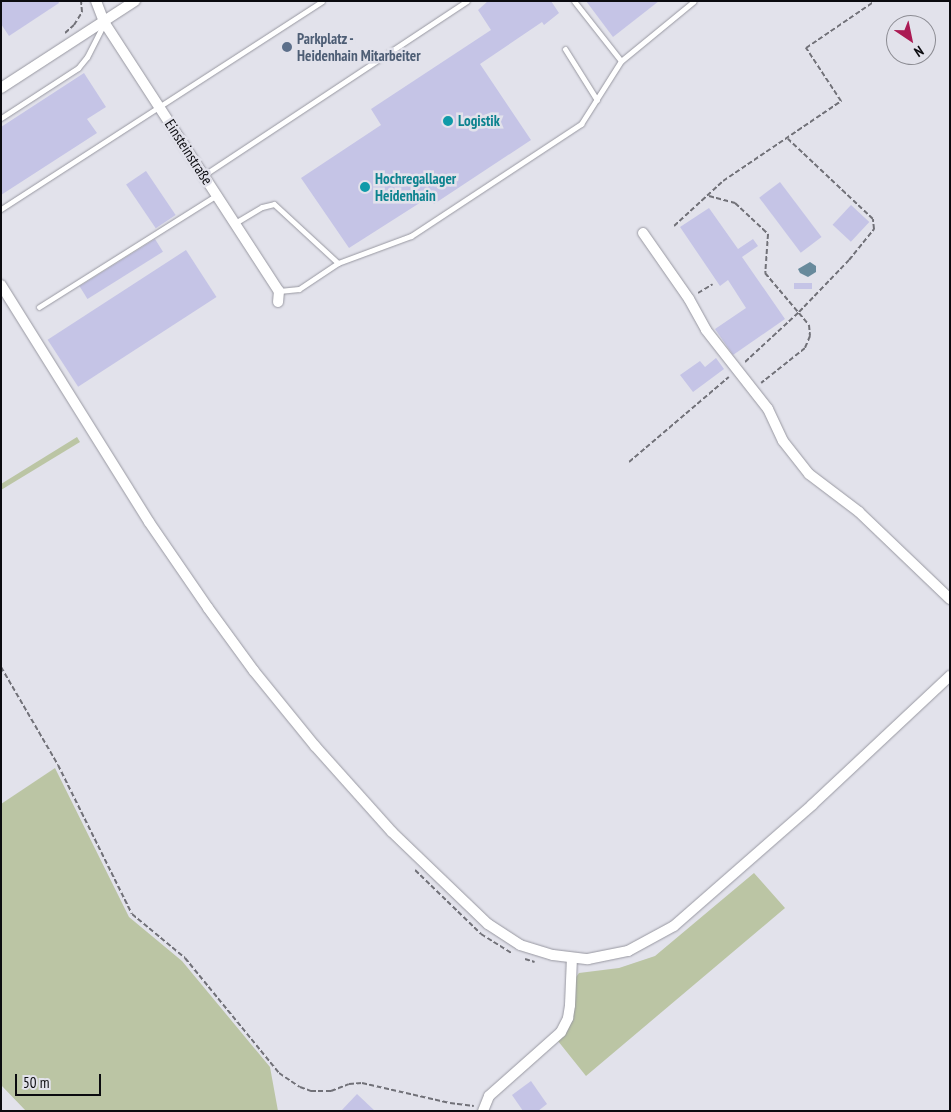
<!DOCTYPE html>
<html>
<head>
<meta charset="utf-8">
<style>
  body { margin:0 }
  #map { position:relative; width:951px; height:1112px; overflow:hidden; background:#e2e2eb; font-family:"PT Sans Narrow",sans-serif }
  div>[style] { position:absolute }
  [style*='--x'] { left:calc(var(--x)*1px); top:calc(var(--y)*1px); width:calc(var(--w)*1px); rotate:calc(var(--a)*1deg) }
  .green>* { inset:0; background:#bbc5a4 }
  .water>* { inset:0; background:#688a9c }
  .building>* { inset:0; background:#c5c4e6; transform-origin:0 0 }
  .path>* { height:2px; margin-top:-1px; transform-origin:0; background:repeating-linear-gradient(90deg,#717178 0 5px,transparent 0 7.5px) }
  .roads { filter:drop-shadow(0 0 1px #9898a1) drop-shadow(0 0 1px #9898a1) }
  .service>* { height:5px; margin:-2.5px; padding:0 2.5px; transform-origin:2.5px; border-radius:2.5px; background:#fff }
  .minor>* { height:10px; margin:-5px; padding:0 5px; transform-origin:5px; border-radius:5px; background:#fff }
  .dots>* { width:14px; height:14px; translate:-50% -50%; box-sizing:border-box; border:2px solid #e2e2eb; border-radius:50% }
  span { translate:-50% -50%; white-space:nowrap; text-align:center; line-height:1.15; -webkit-text-stroke:5px #e2e2eb; paint-order:stroke }
  .service-label { font-size:15px; color:#4e5e75; font-weight:700 }
  .left { translate:0 -50%; text-align:left }
  .culture-label { font-size:15px; color:#0d838f; font-weight:700 }
  .street-label { font-size:15px; color:#0b0b0f }
  .frame { position:absolute; inset:0; border:2px solid #0b0b0f; pointer-events:none }
  .north { position:absolute; left:886px; top:15px; width:50px; height:50px; box-sizing:border-box; background:#e2e2eb; border:1px solid #8c8c93; border-radius:50%; rotate:146deg; font-size:14px; font-weight:700; line-height:20px; text-align:center; color:#0b0b0f }
  .north::after { content:''; display:block; margin:auto; width:18px; height:22px; background:#ab1b54; clip-path:polygon(50% 0,100% 100%,50% 72%,0 100%) }
  .scale { position:absolute; left:15px; top:1074px; width:86px; height:22px; box-sizing:border-box; border:2px solid #0b0b0f; border-top:0; padding-left:6px; font-size:15px; line-height:18px; white-space:nowrap; color:#0b0b0f; -webkit-text-stroke:4px #e2e2eb; paint-order:stroke }
</style>
</head>
<body>
<div id="map">
  <div class="green">
    <div style="clip-path:polygon(77px 437px,80px 442px,1px 490px,1px 484px)"></div>
    <div style="clip-path:polygon(55px 768px,129px 917px,182px 961px,270px 1067px,278px 1111px,26px 1111px,1px 1085px,1px 804px)"></div>
    <div style="clip-path:polygon(754px 873px,785px 908px,586px 1076px,558px 1041px,576px 977px,579px 973px,619px 968px,655px 956px)"></div>
  </div>
  <div class="water">
    <div style="clip-path:polygon(810px 262px,816px 266px,816px 272px,808px 277px,800px 273px,798px 269px)"></div>
  </div>
  <div class="building">
    <div style="clip-path:polygon(1px 1px,58px 1px,59px 3px,9px 36px,1px 24px)"></div>
    <div style="clip-path:polygon(488px 1px,551px 1px,559px 13px,544px 25px,542px 22px,480px 64px,531px 140px,434px 204px,429px 197px,349px 248px,301px 178px,381px 125px,371px 109px,491px 30px,478px 10px)"></div>
    <div style="clip-path:polygon(586px 1px,659px 1px,613px 37px)"></div>
    <div style="clip-path:polygon(84px 73px,106px 107px,87px 119px,97px 133px,1px 195px,1px 127px)"></div>
    <div style="left:146px;top:171px;width:53px;height:24px;rotate:56deg"></div>
    <div style="left:780px;top:182px;width:69px;height:26px;rotate:53deg"></div>
    <div style="left:851px;top:205px;width:25px;height:27px;rotate:43deg"></div>
    <div style="clip-path:polygon(709px 208px,738px 249px,753px 239px,758px 246px,742px 257px,785px 319px,733px 355px,715px 329px,746px 308px,728px 280px,720px 286px,680px 227px)"></div>
    <div style="left:155px;top:239px;width:15px;height:89px;rotate:58deg"></div>
    <div style="left:186px;top:250px;width:56px;height:165px;rotate:57deg"></div>
    <div style="left:794px;top:283px;width:18px;height:6px"></div>
    <div style="clip-path:polygon(716px 358px,724px 369px,693px 392px,680px 375px,700px 361px,705px 367px)"></div>
    <div style="clip-path:polygon(531px 1081px,547px 1104px,538px 1111px,523px 1111px,512px 1095px)"></div>
    <div style="clip-path:polygon(357px 1094px,375px 1111px,341px 1111px)"></div>
  </div>
  <div class="path">
    <div style="--x:65;--y:33;--w:12;--a:-42"></div>
    <div style="--x:74;--y:25;--w:15;--a:-58"></div>
    <div style="--x:82;--y:12;--w:11;--a:-95"></div>
    <div style="--x:709;--y:196;--w:27;--a:15"></div>
    <div style="--x:735;--y:203;--w:45;--a:43.2"></div>
    <div style="--x:768;--y:234;--w:39;--a:94"></div>
    <div style="--x:765;--y:273;--w:68;--a:49.8"></div>
    <div style="--x:809;--y:325;--w:11;--a:85"></div>
    <div style="--x:810;--y:336;--w:13;--a:113"></div>
    <div style="--x:805;--y:348;--w:56;--a:141.5"></div>
    <div style="--x:674;--y:226;--w:67;--a:-42.6"></div>
    <div style="--x:723;--y:181;--w:143;--a:-34.1"></div>
    <div style="--x:841;--y:101;--w:64;--a:-123.4"></div>
    <div style="--x:806;--y:48;--w:83;--a:-34.3"></div>
    <div style="--x:698;--y:293;--w:17;--a:-31"></div>
    <div style="--x:745;--y:362;--w:74;--a:-42.8"></div>
    <div style="--x:799;--y:312;--w:72;--a:-46.1"></div>
    <div style="--x:849;--y:260;--w:40;--a:-51"></div>
    <div style="--x:874;--y:229;--w:10;--a:-96"></div>
    <div style="--x:873;--y:219;--w:117;--a:-136.7"></div>
    <div style="--x:629;--y:462;--w:131;--a:-40.4"></div>
    <div style="--x:1;--y:667;--w:113;--a:59.8"></div>
    <div style="--x:58;--y:765;--w:166;--a:63.6"></div>
    <div style="--x:132;--y:914;--w:69;--a:39.7"></div>
    <div style="--x:185;--y:958;--w:149;--a:50.7"></div>
    <div style="--x:279;--y:1073;--w:25;--a:34"></div>
    <div style="--x:300;--y:1087;--w:12;--a:20"></div>
    <div style="--x:311;--y:1091;--w:20;--a:0"></div>
    <div style="--x:331;--y:1091;--w:19;--a:-21"></div>
    <div style="--x:349;--y:1084;--w:13;--a:-4"></div>
    <div style="--x:362;--y:1083;--w:90;--a:12.8"></div>
    <div style="--x:450;--y:1103;--w:24;--a:7"></div>
    <div style="--x:415;--y:870;--w:92;--a:44.1"></div>
    <div style="--x:481;--y:934;--w:36;--a:32"></div>
    <div style="--x:525;--y:959;--w:10;--a:17"></div>
  </div>
  <div class="roads">
    <div class="service">
      <div style="--x:574;--y:1;--w:76;--a:51.9"></div>
      <div style="--x:565;--y:49;--w:60;--a:57.9"></div>
      <div style="--x:1;--y:118;--w:92;--a:-33"></div>
      <div style="--x:78;--y:68;--w:14;--a:-51"></div>
      <div style="--x:87;--y:57;--w:36;--a:-63"></div>
      <div style="--x:204;--y:175;--w:315;--a:-33.5"></div>
      <div style="--x:1;--y:209;--w:382;--a:-32.9"></div>
      <div style="--x:235;--y:223;--w:31;--a:-31"></div>
      <div style="--x:262;--y:207;--w:12;--a:-14"></div>
      <div style="--x:274;--y:204;--w:87;--a:42.7"></div>
      <div style="--x:279;--y:291;--w:20;--a:-6"></div>
      <div style="--x:299;--y:289;--w:47;--a:-33.7"></div>
      <div style="--x:338;--y:263;--w:78;--a:-20.3"></div>
      <div style="--x:411;--y:236;--w:204;--a:-33.4"></div>
      <div style="--x:581;--y:124;--w:75;--a:-57.6"></div>
      <div style="--x:621;--y:61;--w:94;--a:-39.4"></div>
      <div style="--x:39;--y:307;--w:210;--a:-32.2"></div>
    </div>
    <div class="minor">
      <div style="--x:96;--y:1;--w:22;--a:69"></div>
      <div style="--x:104;--y:22;--w:321;--a:57"></div>
      <div style="--x:279;--y:291;--w:11;--a:95"></div>
      <div style="--x:1;--y:88;--w:160;--a:-33"></div>
      <div style="--x:643;--y:233;--w:80;--a:55.1"></div>
      <div style="--x:689;--y:299;--w:35;--a:61"></div>
      <div style="--x:706;--y:330;--w:100;--a:51.9"></div>
      <div style="--x:768;--y:409;--w:35;--a:65"></div>
      <div style="--x:783;--y:441;--w:42;--a:51.8"></div>
      <div style="--x:809;--y:474;--w:63;--a:37.2"></div>
      <div style="--x:859;--y:512;--w:126;--a:43.7"></div>
      <div style="--x:1;--y:285;--w:279;--a:58"></div>
      <div style="--x:149;--y:522;--w:104;--a:55.5"></div>
      <div style="--x:208;--y:608;--w:78;--a:53.9"></div>
      <div style="--x:254;--y:671;--w:97;--a:50.9"></div>
      <div style="--x:315;--y:746;--w:115;--a:48.2"></div>
      <div style="--x:392;--y:832;--w:133;--a:43.8"></div>
      <div style="--x:488;--y:924;--w:38;--a:33"></div>
      <div style="--x:520;--y:945;--w:34;--a:17"></div>
      <div style="--x:553;--y:955;--w:35;--a:7"></div>
      <div style="--x:588;--y:959;--w:41;--a:-11.3"></div>
      <div style="--x:628;--y:951;--w:52;--a:-28.5"></div>
      <div style="--x:674;--y:926;--w:184;--a:-41.2"></div>
      <div style="--x:812;--y:805;--w:189;--a:-43.1"></div>
      <div style="--x:483;--y:1111;--w:16;--a:-68"></div>
      <div style="--x:489;--y:1096;--w:96;--a:-41.6"></div>
      <div style="--x:561;--y:1032;--w:16;--a:-63"></div>
      <div style="--x:568;--y:1018;--w:13;--a:-81"></div>
      <div style="--x:570;--y:1005;--w:47;--a:-87.6"></div>
    </div>
  </div>
  <div class="dots">
    <div style="left:287px;top:47px;background:#5c6f8a"></div>
    <div style="left:448px;top:121px;background:#0f9aa8"></div>
    <div style="left:365px;top:187px;background:#0f9aa8"></div>
  </div>
  <div class="service-label">
    <span class="left" style="left:297px;top:47px">Parkplatz -<br>Heidenhain Mitarbeiter</span>
  </div>
  <div class="culture-label">
    <span class="left" style="left:458px;top:121px">Logistik</span>
    <span class="left" style="left:375px;top:187px">Hochregallager<br>Heidenhain</span>
  </div>
  <div class="street-label">
    <span style="left:189px;top:152px;rotate:57deg">Einsteinstraße</span>
  </div>
  <div class="frame"></div>
  <div class="north">N</div>
  <div class="scale">50 m</div>
</div>
</body>
</html>
